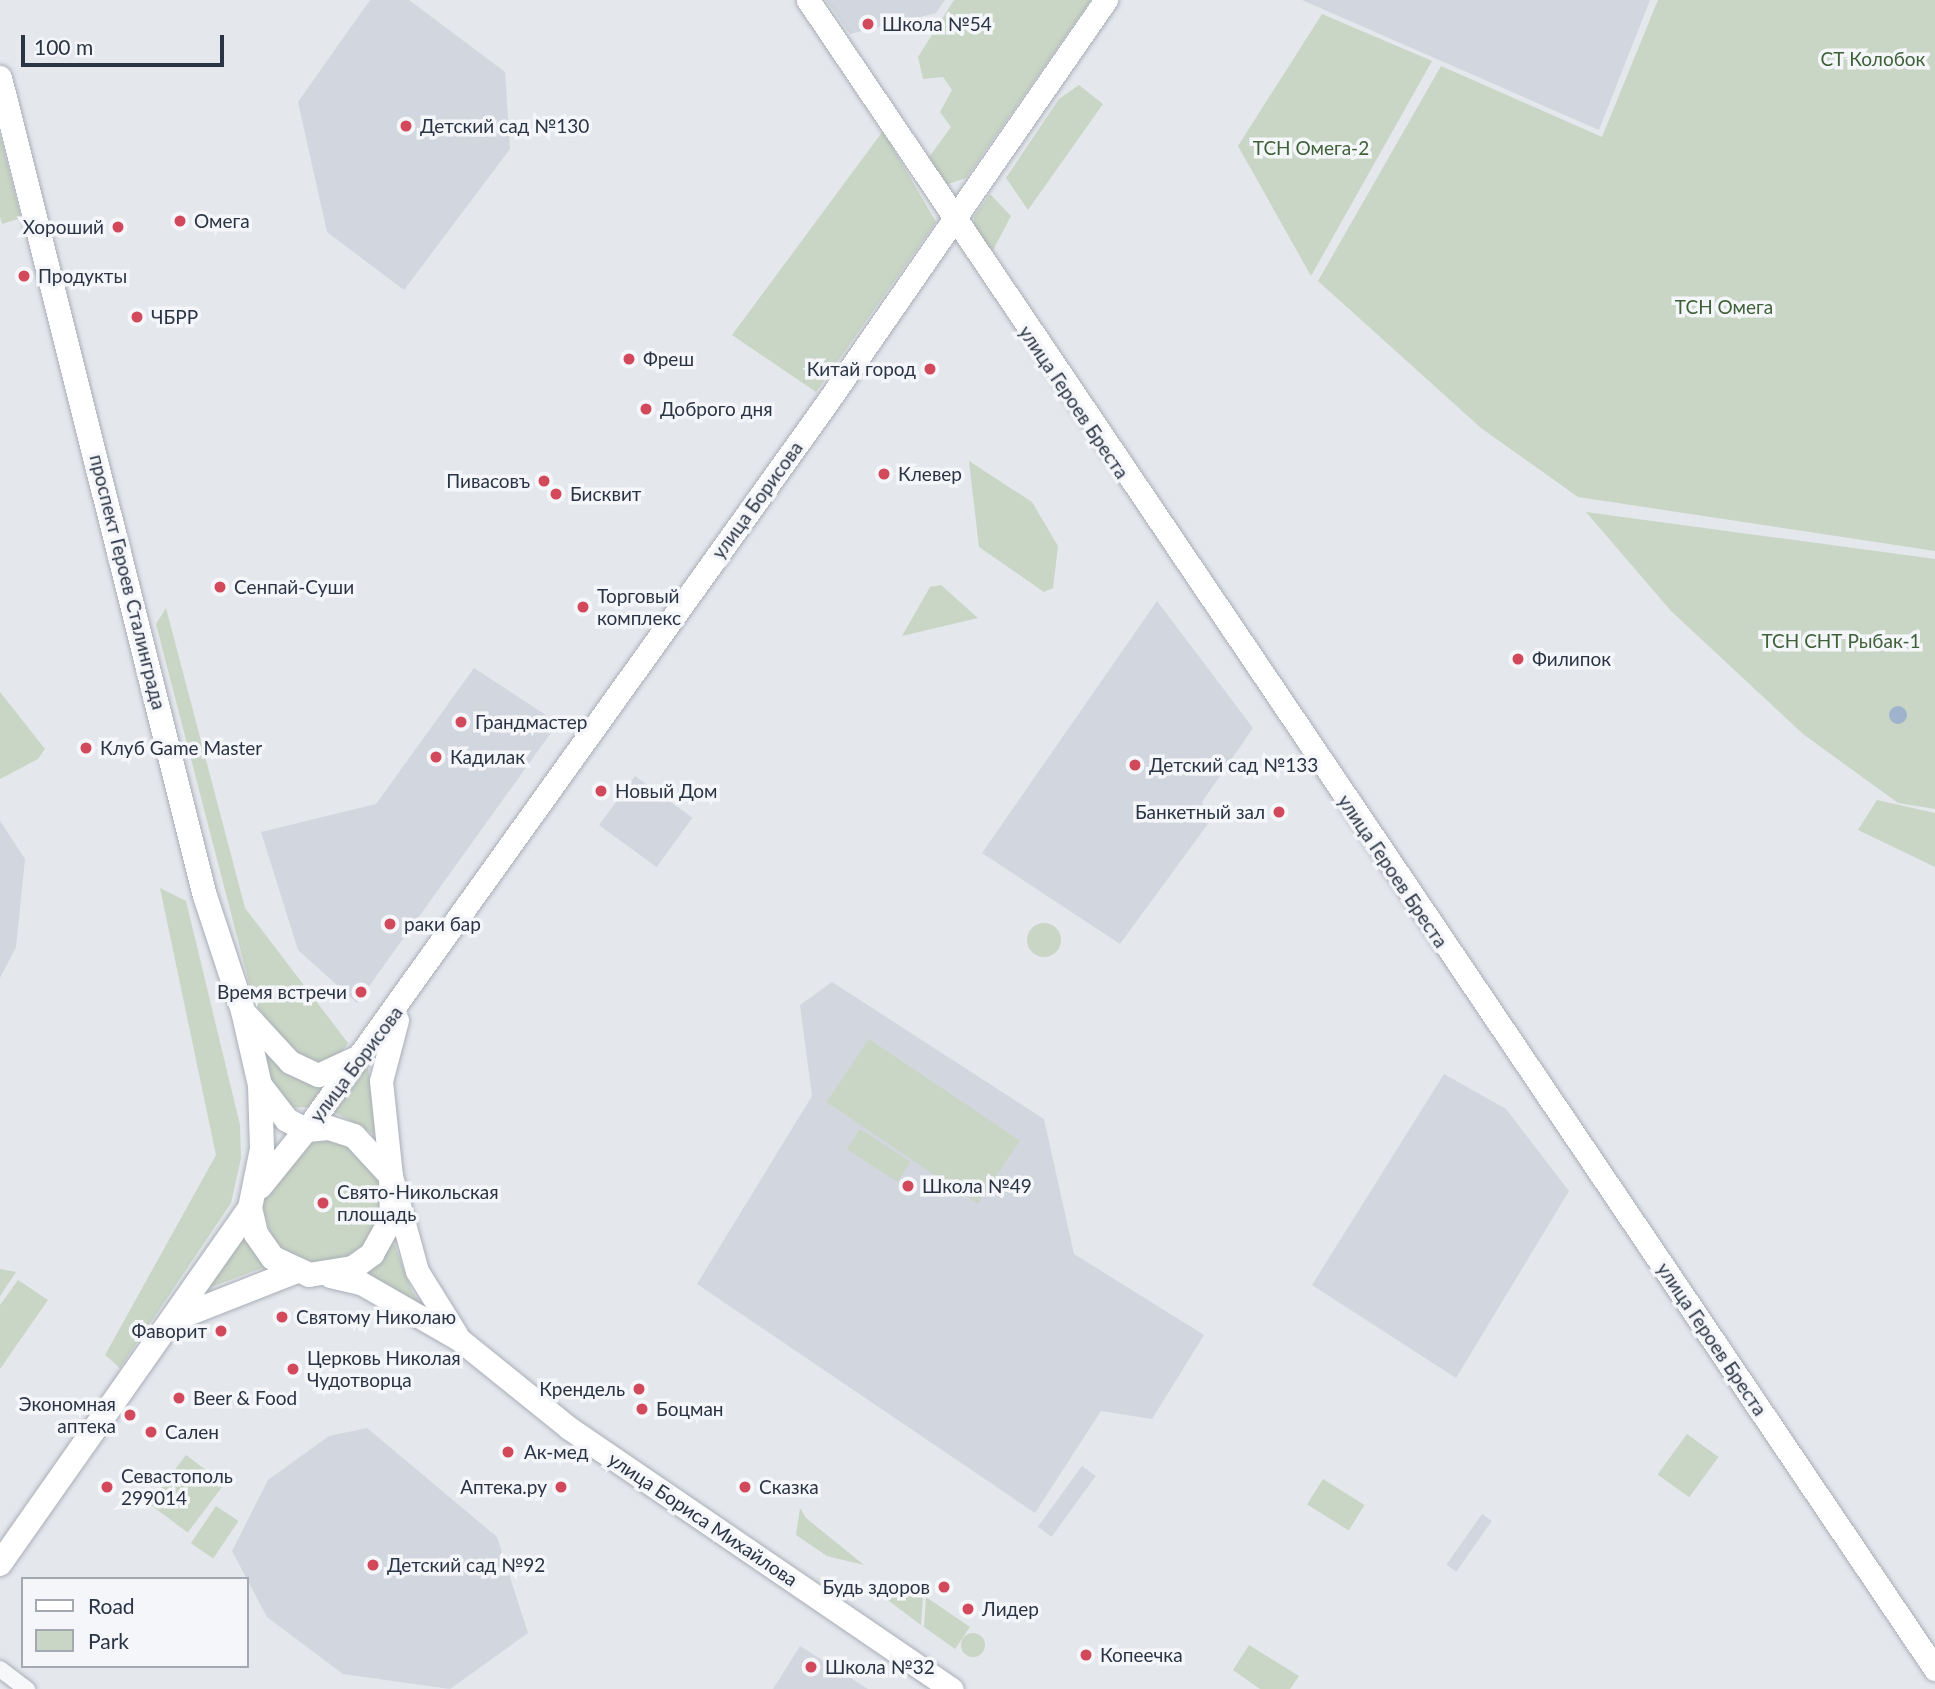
<!DOCTYPE html>
<html>
<head>
<meta charset="utf-8">
<style>
  body { margin:0 }
  #map { position:relative; width:1935px; height:1689px; overflow:hidden; background:#e4e7ec; font-family:Lato,sans-serif }
  div>[style] { position:absolute }
  [style*='--x'] { left:calc(var(--x)*1px); top:calc(var(--y)*1px); width:calc(var(--w)*1px); rotate:calc(var(--a)*1deg) }
  .built>* { inset:0; background:#d2d6de; transform-origin:0 0 }
  .green>* { inset:0; background:#c9d6c5; transform-origin:0 0 }
  .round { border-radius:50% }
  .water>* { inset:0; background:#9fb4cc }
  .roads { filter:drop-shadow(0 0 2px #a9aeb7) drop-shadow(0 0 2px #a9aeb7) }
  .street>* { height:16px; margin:-8px; padding:0 8px; transform-origin:8px; border-radius:8px; background:#f7f8fa }
  .secondary>* { height:23px; margin:-11.5px; padding:0 11.5px; transform-origin:11.5px; border-radius:11.5px; background:#fff }
  .primary>* { height:24px; margin:-12px; padding:0 12px; transform-origin:12px; border-radius:12px; background:#fff }
  .dots>* { width:19px; height:19px; translate:-50% -50%; box-sizing:border-box; border:4px solid #f4f6f9; border-radius:50% }
  span { translate:-50% -50%; white-space:nowrap; text-align:center; line-height:1.15; -webkit-text-stroke:7px #f4f6f9; paint-order:stroke }
  .poi-label { font-size:19px; color:#2b3445 }
  .left { translate:0 -50%; text-align:left }
  .right { translate:-100% -50%; text-align:right }
  .park-label { font-size:19px; color:#3f6138 }
  .street-label { font-size:19px; color:#2b3445 }
  .legend { position:absolute; left:21px; top:1577px; width:228px; height:91px; box-sizing:border-box; background:#f4f6f9; border:2px solid #a4a8b1; margin:0; padding:9px 12px; list-style:none; font-size:21px; color:#2b3445 }
  .legend li { display:flex; align-items:center; gap:14px; height:35px }
  .legend b { width:35px; border:2px solid #a4a8b1 }
  .scale { position:absolute; left:21px; top:35px; width:203px; height:32px; box-sizing:border-box; border:4px solid #2b3445; border-top:0; padding-left:9px; font-size:21px; line-height:24px; white-space:nowrap; color:#2b3445; -webkit-text-stroke:5px #f4f6f9; paint-order:stroke }
</style>
</head>
<body>
<div id="map">
  <div class="built">
    <div style="clip-path:polygon(370px 0,409px 0,505px 72px,510px 149px,404px 290px,327px 232px,298px 102px)"></div>
    <div style="clip-path:polygon(826px 0,945px 0,936px 13px,850px 34px)"></div>
    <div style="clip-path:polygon(1302px 0,1650px 0,1599px 130px)"></div>
    <div style="clip-path:polygon(1157px 601px,1253px 728px,1202px 802px,1210px 821px,1120px 944px,982px 853px)"></div>
    <div style="clip-path:polygon(474px 668px,558px 723px,357px 1003px,298px 950px,261px 832px,376px 804px)"></div>
    <div style="left:635px;top:776px;width:71px;height:61px;rotate:36deg"></div>
    <div style="clip-path:polygon(0 821px,25px 859px,16px 947px,0 978px)"></div>
    <div style="clip-path:polygon(832px 982px,1044px 1119px,1074px 1254px,1204px 1335px,1152px 1419px,1101px 1411px,1035px 1513px,697px 1284px,812px 1096px,800px 1005px)"></div>
    <div style="clip-path:polygon(1444px 1074px,1506px 1109px,1569px 1191px,1456px 1378px,1312px 1285px)"></div>
    <div style="clip-path:polygon(367px 1428px,497px 1537px,528px 1633px,450px 1689px,343px 1674px,267px 1617px,232px 1551px,268px 1480px,329px 1436px)"></div>
    <div style="left:1082px;top:1466px;width:17px;height:75px;rotate:36deg"></div>
    <div style="left:1482px;top:1514px;width:12px;height:62px;rotate:35deg"></div>
    <div style="clip-path:polygon(800px 1646px,868px 1689px,773px 1689px)"></div>
  </div>
  <div class="green">
    <div style="clip-path:polygon(954px 0,1091px 0,966px 178px,945px 185px,927px 160px,951px 127px,940px 112px,952px 90px,943px 77px,923px 79px,918px 57px)"></div>
    <div style="clip-path:polygon(1658px 0,1935px 0,1935px 551px,1578px 497px,1481px 428px,1318px 281px,1441px 66px,1602px 137px)"></div>
    <div style="clip-path:polygon(1322px 14px,1432px 61px,1311px 276px,1238px 146px)"></div>
    <div style="clip-path:polygon(1079px 85px,1103px 104px,1028px 210px,1006px 178px,1059px 99px)"></div>
    <div style="clip-path:polygon(883px 131px,936px 222px,816px 392px,732px 335px)"></div>
    <div style="clip-path:polygon(0 135px,21px 218px,2px 224px,0 217px)"></div>
    <div style="clip-path:polygon(990px 194px,1011px 216px,992px 252px,974px 228px,974px 216px)"></div>
    <div style="clip-path:polygon(969px 461px,1032px 502px,1058px 546px,1053px 588px,1044px 592px,979px 547px)"></div>
    <div style="clip-path:polygon(1586px 512px,1935px 559px,1935px 809px,1898px 803px,1803px 734px,1671px 611px)"></div>
    <div style="clip-path:polygon(941px 585px,978px 618px,902px 636px,930px 587px)"></div>
    <div style="clip-path:polygon(166px 608px,245px 908px,348px 1043px,336px 1060px,315px 1063px,290px 1051px,254px 1002px,156px 624px)"></div>
    <div style="clip-path:polygon(0 692px,45px 749px,38px 759px,0 779px)"></div>
    <div style="clip-path:polygon(1877px 800px,1935px 813px,1935px 867px,1858px 830px)"></div>
    <div style="clip-path:polygon(160px 888px,186px 901px,240px 1125px,241px 1158px,231px 1203px,120px 1368px,105px 1355px,216px 1155px)"></div>
    <div class="round" style="left:1027px;top:923px;width:34px;height:34px"></div>
    <div style="left:869px;top:1039px;width:182px;height:76px;rotate:34deg"></div>
    <div style="clip-path:polygon(258px 1044px,283px 1069px,322px 1089px,308px 1107px,289px 1108px,270px 1083px)"></div>
    <div style="clip-path:polygon(367px 1062px,379px 1137px,333px 1111px)"></div>
    <div style="left:860px;top:1129px;width:60px;height:24px;rotate:33deg"></div>
    <div style="clip-path:polygon(337px 1137px,353px 1144px,381px 1180px,381px 1221px,372px 1239px,340px 1262px,320px 1265px,283px 1250px,271px 1235px,260px 1200px,301px 1146px)"></div>
    <div style="clip-path:polygon(245px 1234px,270px 1265px,206px 1289px)"></div>
    <div style="clip-path:polygon(394px 1243px,412px 1291px,430px 1316px,364px 1271px)"></div>
    <div style="clip-path:polygon(0 1269px,16px 1272px,0 1296px)"></div>
    <div style="clip-path:polygon(18px 1280px,48px 1300px,0 1369px,0 1305px)"></div>
    <div style="left:1687px;top:1434px;width:39px;height:50px;rotate:36deg"></div>
    <div style="left:186px;top:1455px;width:48px;height:61px;rotate:37deg"></div>
    <div style="left:1323px;top:1479px;width:49px;height:30px;rotate:32deg"></div>
    <div style="left:216px;top:1506px;width:27px;height:45px;rotate:34deg"></div>
    <div style="clip-path:polygon(800px 1508px,806px 1518px,864px 1565px,827px 1556px,796px 1535px)"></div>
    <div style="clip-path:polygon(914px 1590px,923px 1595px,921px 1625px,885px 1598px)"></div>
    <div style="clip-path:polygon(926px 1597px,970px 1627px,955px 1649px,924px 1627px)"></div>
    <div class="round" style="left:961px;top:1633px;width:24px;height:24px"></div>
    <div style="clip-path:polygon(1249px 1645px,1299px 1676px,1290px 1689px,1260px 1689px,1233px 1670px)"></div>
  </div>
  <div class="water">
    <div class="round" style="left:1889px;top:706px;width:18px;height:18px"></div>
  </div>
  <div class="roads">
    <div class="street">
      <div style="--x:0;--y:1669;--w:34;--a:37"></div>
    </div>
    <div class="secondary">
      <div style="--x:808;--y:0;--w:2014;--a:55.97"></div>
      <div style="--x:243;--y:1011;--w:69;--a:47.3"></div>
      <div style="--x:290;--y:1062;--w:31;--a:25"></div>
      <div style="--x:318;--y:1075;--w:43;--a:-24.8"></div>
      <div style="--x:397;--y:1020;--w:63;--a:104.7"></div>
      <div style="--x:381;--y:1081;--w:96;--a:84"></div>
      <div style="--x:391;--y:1176;--w:98;--a:74.7"></div>
      <div style="--x:417;--y:1271;--w:74;--a:58.2"></div>
      <div style="--x:306;--y:1130;--w:893;--a:-54.39"></div>
      <div style="--x:826;--y:404;--w:492;--a:-55.3"></div>
      <div style="--x:330;--y:1276;--w:32;--a:13"></div>
      <div style="--x:361;--y:1283;--w:114;--a:29.9"></div>
      <div style="--x:460;--y:1340;--w:140;--a:38.9"></div>
      <div style="--x:569;--y:1428;--w:463;--a:34.3"></div>
    </div>
    <div class="primary">
      <div style="--x:0;--y:78;--w:843;--a:75.93"></div>
      <div style="--x:205;--y:896;--w:121;--a:71.7"></div>
      <div style="--x:243;--y:1011;--w:76;--a:77.1"></div>
      <div style="--x:260;--y:1085;--w:64;--a:88.2"></div>
      <div style="--x:262;--y:1149;--w:60;--a:101.5"></div>
      <div style="--x:250;--y:1208;--w:435;--a:125.1"></div>
      <div style="--x:260;--y:1085;--w:44;--a:52.4"></div>
      <div style="--x:287;--y:1120;--w:21;--a:28"></div>
      <div style="--x:250;--y:1208;--w:27;--a:77"></div>
      <div style="--x:256;--y:1234;--w:29;--a:55"></div>
      <div style="--x:273;--y:1258;--w:40;--a:25"></div>
      <div style="--x:309;--y:1275;--w:45;--a:-9"></div>
      <div style="--x:353;--y:1268;--w:24;--a:-36"></div>
      <div style="--x:372;--y:1254;--w:41;--a:-60.9"></div>
      <div style="--x:392;--y:1218;--w:42;--a:-91.4"></div>
      <div style="--x:391;--y:1176;--w:54;--a:-132.8"></div>
      <div style="--x:354;--y:1136;--w:26;--a:-162"></div>
      <div style="--x:329;--y:1128;--w:23;--a:175"></div>
      <div style="--x:306;--y:1130;--w:73;--a:128.9"></div>
      <div style="--x:180;--y:1317;--w:123;--a:-21.5"></div>
    </div>
  </div>
  <div class="dots">
    <div style="left:868px;top:24px;background:#d1495b"></div>
    <div style="left:406px;top:126px;background:#d1495b"></div>
    <div style="left:180px;top:221px;background:#d1495b"></div>
    <div style="left:118px;top:227px;background:#d1495b"></div>
    <div style="left:24px;top:276px;background:#d1495b"></div>
    <div style="left:137px;top:317px;background:#d1495b"></div>
    <div style="left:629px;top:359px;background:#d1495b"></div>
    <div style="left:930px;top:369px;background:#d1495b"></div>
    <div style="left:646px;top:409px;background:#d1495b"></div>
    <div style="left:884px;top:474px;background:#d1495b"></div>
    <div style="left:544px;top:481px;background:#d1495b"></div>
    <div style="left:556px;top:494px;background:#d1495b"></div>
    <div style="left:220px;top:587px;background:#d1495b"></div>
    <div style="left:583px;top:607px;background:#d1495b"></div>
    <div style="left:1518px;top:659px;background:#d1495b"></div>
    <div style="left:461px;top:722px;background:#d1495b"></div>
    <div style="left:86px;top:748px;background:#d1495b"></div>
    <div style="left:436px;top:757px;background:#d1495b"></div>
    <div style="left:1135px;top:765px;background:#d1495b"></div>
    <div style="left:601px;top:791px;background:#d1495b"></div>
    <div style="left:1279px;top:812px;background:#d1495b"></div>
    <div style="left:390px;top:924px;background:#d1495b"></div>
    <div style="left:361px;top:992px;background:#d1495b"></div>
    <div style="left:908px;top:1186px;background:#d1495b"></div>
    <div style="left:323px;top:1203px;background:#d1495b"></div>
    <div style="left:282px;top:1317px;background:#d1495b"></div>
    <div style="left:221px;top:1331px;background:#d1495b"></div>
    <div style="left:293px;top:1369px;background:#d1495b"></div>
    <div style="left:639px;top:1389px;background:#d1495b"></div>
    <div style="left:179px;top:1398px;background:#d1495b"></div>
    <div style="left:642px;top:1409px;background:#d1495b"></div>
    <div style="left:130px;top:1415px;background:#d1495b"></div>
    <div style="left:151px;top:1432px;background:#d1495b"></div>
    <div style="left:508px;top:1452px;background:#d1495b"></div>
    <div style="left:107px;top:1487px;background:#d1495b"></div>
    <div style="left:561px;top:1487px;background:#d1495b"></div>
    <div style="left:745px;top:1487px;background:#d1495b"></div>
    <div style="left:373px;top:1565px;background:#d1495b"></div>
    <div style="left:944px;top:1587px;background:#d1495b"></div>
    <div style="left:968px;top:1609px;background:#d1495b"></div>
    <div style="left:1086px;top:1655px;background:#d1495b"></div>
    <div style="left:811px;top:1667px;background:#d1495b"></div>
  </div>
  <div class="poi-label">
    <span class="left" style="left:882px;top:24px">Школа №54</span>
    <span class="left" style="left:420px;top:126px">Детский сад №130</span>
    <span class="left" style="left:194px;top:221px">Омега</span>
    <span class="right" style="left:104px;top:227px">Хороший</span>
    <span class="left" style="left:38px;top:276px">Продукты</span>
    <span class="left" style="left:151px;top:317px">ЧБРР</span>
    <span class="left" style="left:643px;top:359px">Фреш</span>
    <span class="right" style="left:916px;top:369px">Китай город</span>
    <span class="left" style="left:660px;top:409px">Доброго дня</span>
    <span class="left" style="left:898px;top:474px">Клевер</span>
    <span class="right" style="left:530px;top:481px">Пивасовъ</span>
    <span class="left" style="left:570px;top:494px">Бисквит</span>
    <span class="left" style="left:234px;top:587px">Сенпай-Суши</span>
    <span class="left" style="left:597px;top:607px">Торговый<br>комплекс</span>
    <span class="left" style="left:1532px;top:659px">Филипок</span>
    <span class="left" style="left:475px;top:722px">Грандмастер</span>
    <span class="left" style="left:100px;top:748px">Клуб Game Master</span>
    <span class="left" style="left:450px;top:757px">Кадилак</span>
    <span class="left" style="left:1149px;top:765px">Детский сад №133</span>
    <span class="left" style="left:615px;top:791px">Новый Дом</span>
    <span class="right" style="left:1265px;top:812px">Банкетный зал</span>
    <span class="left" style="left:404px;top:924px">раки бар</span>
    <span class="right" style="left:347px;top:992px">Время встречи</span>
    <span class="left" style="left:922px;top:1186px">Школа №49</span>
    <span class="left" style="left:337px;top:1203px">Свято-Никольская<br>площадь</span>
    <span class="left" style="left:296px;top:1317px">Святому Николаю</span>
    <span class="right" style="left:207px;top:1331px">Фаворит</span>
    <span class="left" style="left:307px;top:1369px">Церковь Николая<br>Чудотворца</span>
    <span class="right" style="left:625px;top:1389px">Крендель</span>
    <span class="left" style="left:193px;top:1398px">Beer &amp; Food</span>
    <span class="right" style="left:116px;top:1415px">Экономная<br>аптека</span>
    <span class="left" style="left:656px;top:1409px">Боцман</span>
    <span class="left" style="left:165px;top:1432px">Сален</span>
    <span class="left" style="left:524px;top:1452px">Ак-мед</span>
    <span class="left" style="left:121px;top:1487px">Севастополь<br>299014</span>
    <span class="right" style="left:547px;top:1487px">Аптека.ру</span>
    <span class="left" style="left:759px;top:1487px">Сказка</span>
    <span class="left" style="left:387px;top:1565px">Детский сад №92</span>
    <span class="right" style="left:930px;top:1587px">Будь здоров</span>
    <span class="left" style="left:982px;top:1609px">Лидер</span>
    <span class="left" style="left:1100px;top:1655px">Копеечка</span>
    <span class="left" style="left:825px;top:1667px">Школа №32</span>
  </div>
  <div class="park-label">
    <span style="left:1873px;top:59px">СТ Колобок</span>
    <span style="left:1311px;top:148px">ТСН Омега-2</span>
    <span style="left:1724px;top:307px">ТСН Омега</span>
    <span style="left:1841px;top:641px">ТСН СНТ Рыбак-1</span>
  </div>
  <div class="street-label">
    <span style="left:1074px;top:402px;rotate:56deg">улица Героев Бреста</span>
    <span style="left:757px;top:500px;rotate:-54deg">улица Борисова</span>
    <span style="left:128px;top:582px;rotate:76deg">проспект Героев Сталинграда</span>
    <span style="left:1393px;top:871px;rotate:56deg">улица Героев Бреста</span>
    <span style="left:356px;top:1064px;rotate:-53deg">улица Борисова</span>
    <span style="left:1712px;top:1339px;rotate:56deg">улица Героев Бреста</span>
    <span style="left:703px;top:1519px;rotate:34deg">улица Бориса Михайлова</span>
  </div>
  <ul class="legend">
  <li><b style="height:9px;background:#fff"></b>Road</li>
  <li><b style="height:19px;background:#c9d6c5"></b>Park</li>
  </ul>
  <div class="scale">100 m</div>
</div>
</body>
</html>
